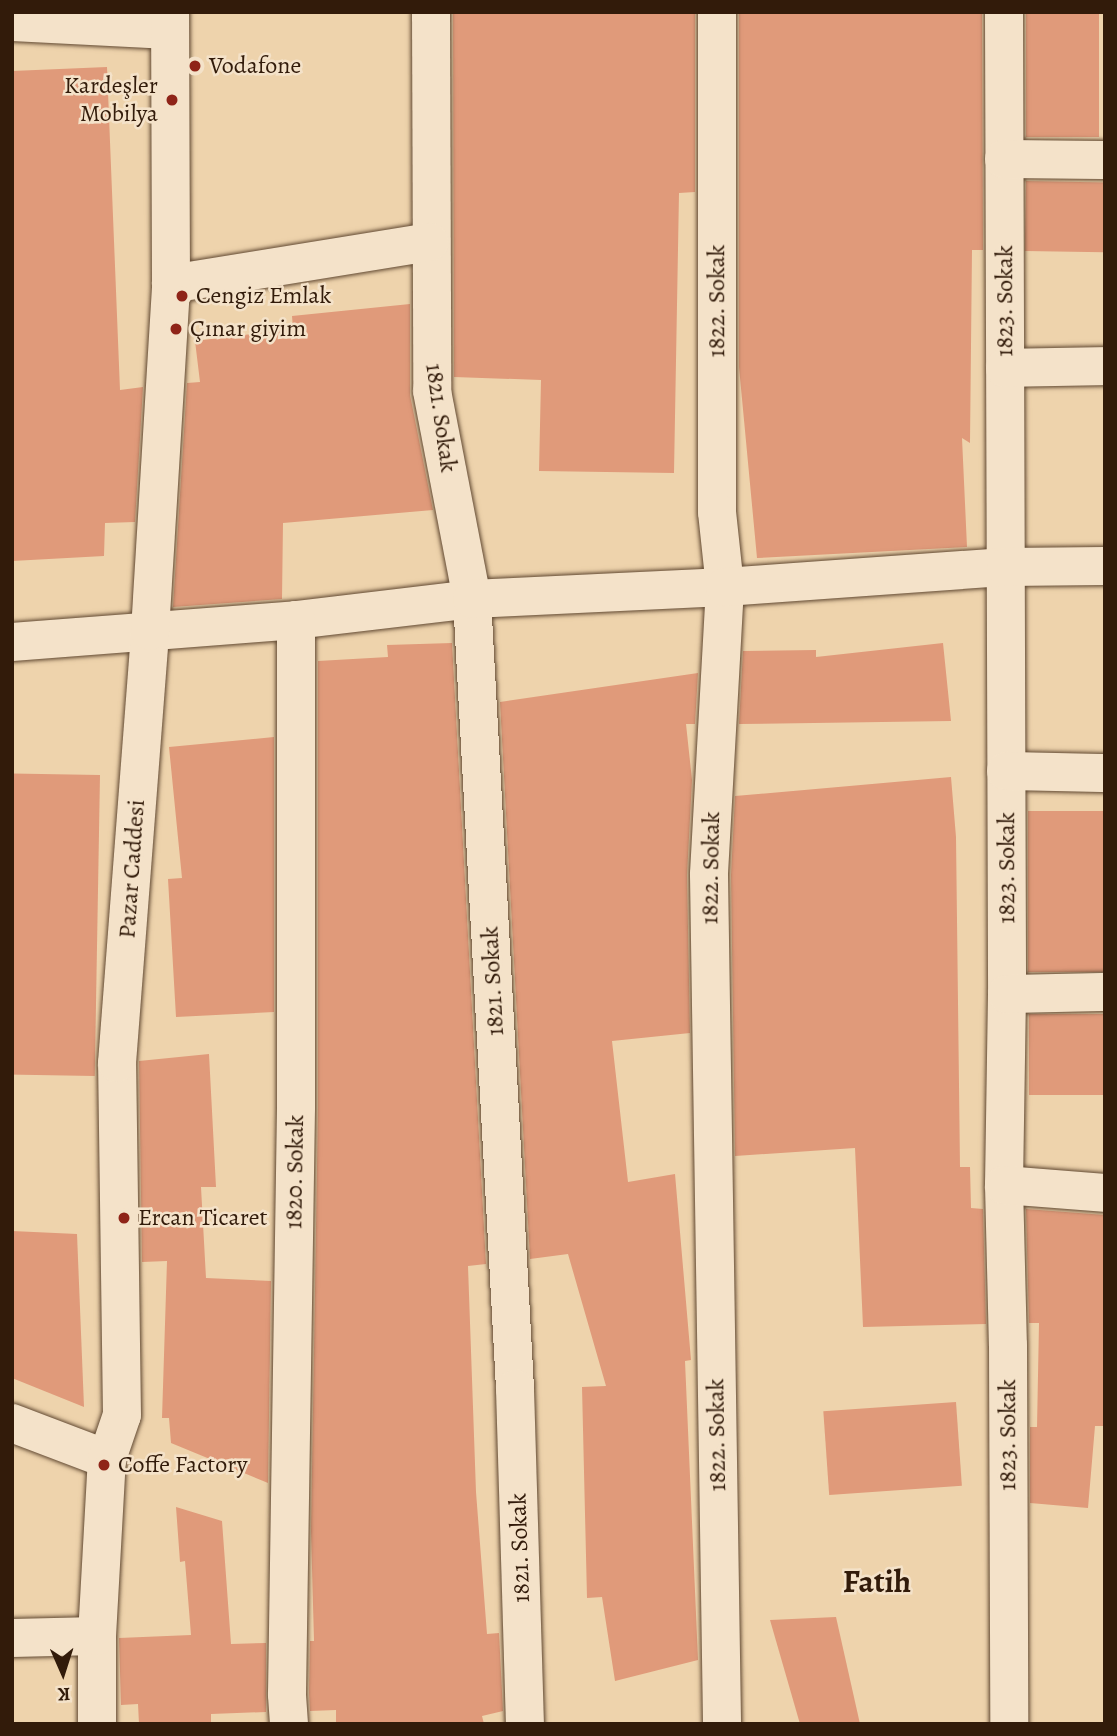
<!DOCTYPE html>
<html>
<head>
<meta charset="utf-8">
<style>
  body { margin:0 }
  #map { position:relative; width:1117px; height:1736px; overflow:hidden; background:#eed3ac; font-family:Alegreya,serif }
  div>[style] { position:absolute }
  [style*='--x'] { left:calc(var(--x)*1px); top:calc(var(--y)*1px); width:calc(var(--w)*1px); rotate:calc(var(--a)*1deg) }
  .building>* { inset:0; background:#e09a7a; transform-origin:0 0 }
  .roads { filter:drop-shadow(0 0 2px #614932) drop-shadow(0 0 2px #614932) }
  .minor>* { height:38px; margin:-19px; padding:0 19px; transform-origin:19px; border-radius:19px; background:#f4e2c9 }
  .dots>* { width:19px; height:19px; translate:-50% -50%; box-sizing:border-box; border:4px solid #f4e2c9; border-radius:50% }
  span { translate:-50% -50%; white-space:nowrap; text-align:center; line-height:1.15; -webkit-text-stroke:5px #f4e2c9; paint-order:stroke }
  .poi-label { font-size:24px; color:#321b0a }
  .left { translate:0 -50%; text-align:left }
  .right { translate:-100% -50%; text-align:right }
  .street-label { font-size:24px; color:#321b0a }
  .district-label { font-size:32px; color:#321b0a; font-weight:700 }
  .frame { position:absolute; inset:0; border:14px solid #321b0a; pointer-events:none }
  .north { position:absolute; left:28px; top:1638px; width:70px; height:70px; -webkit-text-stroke:5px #f4e2c9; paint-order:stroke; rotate:177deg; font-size:19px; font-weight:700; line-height:28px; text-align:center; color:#321b0a }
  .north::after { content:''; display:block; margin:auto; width:24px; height:32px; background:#321b0a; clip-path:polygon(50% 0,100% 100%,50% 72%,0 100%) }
</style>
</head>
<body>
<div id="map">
  <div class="building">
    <div style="clip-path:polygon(453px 12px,695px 12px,695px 192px,679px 193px,674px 473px,539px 471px,541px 380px,454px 377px)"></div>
    <div style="clip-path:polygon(739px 12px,982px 12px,983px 250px,972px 250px,970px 443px,962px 438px,967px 547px,757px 558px,739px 367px)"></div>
    <div style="left:1026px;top:12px;width:73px;height:125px"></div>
    <div style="clip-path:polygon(107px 67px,120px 390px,143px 387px,135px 522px,105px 523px,104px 556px,12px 561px,12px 71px)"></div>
    <div style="left:1026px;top:181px;width:79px;height:70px;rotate:1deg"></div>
    <div style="clip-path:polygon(410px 304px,410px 395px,433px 510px,283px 523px,282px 599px,173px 607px,187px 383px,200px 382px,195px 341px,293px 329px,292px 316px)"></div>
    <div style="clip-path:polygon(452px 643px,486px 1264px,468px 1266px,476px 1492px,487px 1634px,499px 1633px,503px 1711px,482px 1716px,484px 1724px,336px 1724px,336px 1710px,310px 1711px,309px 1693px,310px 1641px,314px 1641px,311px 1531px,318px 1107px,318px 661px,388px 657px,387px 645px)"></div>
    <div style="clip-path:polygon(943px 643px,951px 721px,739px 724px,743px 651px,816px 650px,816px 657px)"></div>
    <div style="clip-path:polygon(698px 673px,695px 724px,686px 724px,692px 780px,687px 875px,690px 1033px,612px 1041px,628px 1182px,675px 1174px,691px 1360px,685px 1361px,698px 1660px,615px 1681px,602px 1597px,587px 1598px,582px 1387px,606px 1386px,568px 1254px,530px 1259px,500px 702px)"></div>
    <div style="clip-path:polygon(274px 737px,274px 1012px,176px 1017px,168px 879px,182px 878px,169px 747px)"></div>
    <div style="left:100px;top:775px;width:301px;height:88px;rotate:91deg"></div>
    <div style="clip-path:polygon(951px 777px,956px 837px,960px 1167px,970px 1167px,971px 1208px,983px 1209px,986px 1324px,863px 1327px,855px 1148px,735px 1156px,731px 875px,735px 796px)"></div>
    <div style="left:1028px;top:811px;width:77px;height:161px"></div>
    <div style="left:1105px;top:1014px;width:81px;height:76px;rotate:90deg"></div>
    <div style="clip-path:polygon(209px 1054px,216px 1187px,201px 1187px,206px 1278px,271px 1281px,268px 1483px,171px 1443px,169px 1418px,162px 1418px,167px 1261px,142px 1262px,139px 1061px)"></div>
    <div style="clip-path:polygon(1026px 1209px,1105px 1215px,1105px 1426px,1095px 1426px,1088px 1508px,1030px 1503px,1030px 1427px,1037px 1427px,1039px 1323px,1029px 1323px)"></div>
    <div style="clip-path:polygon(12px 1231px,77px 1234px,84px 1407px,12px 1378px)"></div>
    <div style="left:956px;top:1402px;width:84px;height:133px;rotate:86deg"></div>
    <div style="clip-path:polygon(176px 1507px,222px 1521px,231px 1644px,266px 1643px,266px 1712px,211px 1714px,211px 1724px,139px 1724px,138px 1704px,121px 1705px,119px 1638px,191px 1635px,185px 1561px,180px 1562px)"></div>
    <div style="clip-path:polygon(836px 1617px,860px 1724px,800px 1724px,770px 1620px)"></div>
  </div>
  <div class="roads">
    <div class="minor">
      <div style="--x:431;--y:12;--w:379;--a:89.8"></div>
      <div style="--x:432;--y:391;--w:212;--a:79.1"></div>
      <div style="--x:472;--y:599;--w:791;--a:86.88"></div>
      <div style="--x:515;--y:1389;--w:335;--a:88.3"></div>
      <div style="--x:717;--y:12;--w:500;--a:90"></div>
      <div style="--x:717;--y:512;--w:75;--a:83.9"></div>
      <div style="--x:725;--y:587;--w:288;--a:93.2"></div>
      <div style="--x:709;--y:875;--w:849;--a:89.12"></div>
      <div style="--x:1004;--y:12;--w:982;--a:89.82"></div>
      <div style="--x:1007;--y:994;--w:191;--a:90.9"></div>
      <div style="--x:1004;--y:1185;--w:160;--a:88.6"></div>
      <div style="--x:1008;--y:1345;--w:379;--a:89.8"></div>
      <div style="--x:12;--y:22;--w:158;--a:2.9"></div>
      <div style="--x:1004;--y:159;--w:101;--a:0.6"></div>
      <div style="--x:171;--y:284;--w:262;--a:-9.2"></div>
      <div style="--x:1005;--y:368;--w:100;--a:-1.1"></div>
      <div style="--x:12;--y:642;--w:285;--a:-4.4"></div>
      <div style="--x:296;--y:620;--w:177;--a:-6.8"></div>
      <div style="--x:472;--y:599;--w:253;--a:-2.7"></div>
      <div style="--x:725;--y:587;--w:282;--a:-4.1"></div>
      <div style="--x:1006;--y:567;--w:99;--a:-0.6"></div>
      <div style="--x:1006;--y:771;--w:99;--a:1.2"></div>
      <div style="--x:1007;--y:994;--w:98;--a:-1.2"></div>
      <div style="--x:1004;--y:1185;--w:101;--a:4.5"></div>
      <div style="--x:12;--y:1423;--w:102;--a:20.8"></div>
      <div style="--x:12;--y:1638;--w:85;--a:-1.3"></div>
      <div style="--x:97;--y:1724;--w:88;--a:-90"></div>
      <div style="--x:97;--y:1636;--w:177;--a:-86.8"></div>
      <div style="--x:107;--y:1459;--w:46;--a:-71.2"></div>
      <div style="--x:122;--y:1415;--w:352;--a:-90.8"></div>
      <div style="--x:117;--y:1063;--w:433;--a:-85.6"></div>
      <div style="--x:150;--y:631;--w:348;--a:-86.5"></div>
      <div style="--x:171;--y:284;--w:272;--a:-90.2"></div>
      <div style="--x:289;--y:1724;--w:30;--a:-94"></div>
      <div style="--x:287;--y:1694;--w:587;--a:-89.12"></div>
      <div style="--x:296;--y:1107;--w:487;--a:-90"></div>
    </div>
  </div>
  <div class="dots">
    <div style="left:195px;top:66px;background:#8f2418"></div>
    <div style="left:172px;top:100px;background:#8f2418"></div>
    <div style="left:182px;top:296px;background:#8f2418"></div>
    <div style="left:176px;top:329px;background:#8f2418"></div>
    <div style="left:124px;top:1218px;background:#8f2418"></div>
    <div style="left:104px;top:1465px;background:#8f2418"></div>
  </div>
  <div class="poi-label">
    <span class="left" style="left:209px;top:66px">Vodafone</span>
    <span class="right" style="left:158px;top:100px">Kardeşler<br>Mobilya</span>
    <span class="left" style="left:196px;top:296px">Cengiz Emlak</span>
    <span class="left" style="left:190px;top:329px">Çınar giyim</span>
    <span class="left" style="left:138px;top:1218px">Ercan Ticaret</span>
    <span class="left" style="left:118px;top:1465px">Coffe Factory</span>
  </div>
  <div class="street-label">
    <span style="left:717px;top:301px;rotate:-90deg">1822. Sokak</span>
    <span style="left:1005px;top:301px;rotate:-90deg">1823. Sokak</span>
    <span style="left:441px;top:418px;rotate:82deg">1821. Sokak</span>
    <span style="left:711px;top:868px;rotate:-89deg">1822. Sokak</span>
    <span style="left:1007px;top:868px;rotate:-90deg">1823. Sokak</span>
    <span style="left:132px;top:869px;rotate:-86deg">Pazar Caddesi</span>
    <span style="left:493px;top:981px;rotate:-93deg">1821. Sokak</span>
    <span style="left:295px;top:1172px;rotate:-89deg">1820. Sokak</span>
    <span style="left:717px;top:1435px;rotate:-91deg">1822. Sokak</span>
    <span style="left:1008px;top:1435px;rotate:-90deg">1823. Sokak</span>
    <span style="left:520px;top:1548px;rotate:-92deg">1821. Sokak</span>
  </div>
  <div class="district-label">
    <span style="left:877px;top:1581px">Fatih</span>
  </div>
  <div class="frame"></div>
  <div class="north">K</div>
</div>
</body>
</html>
